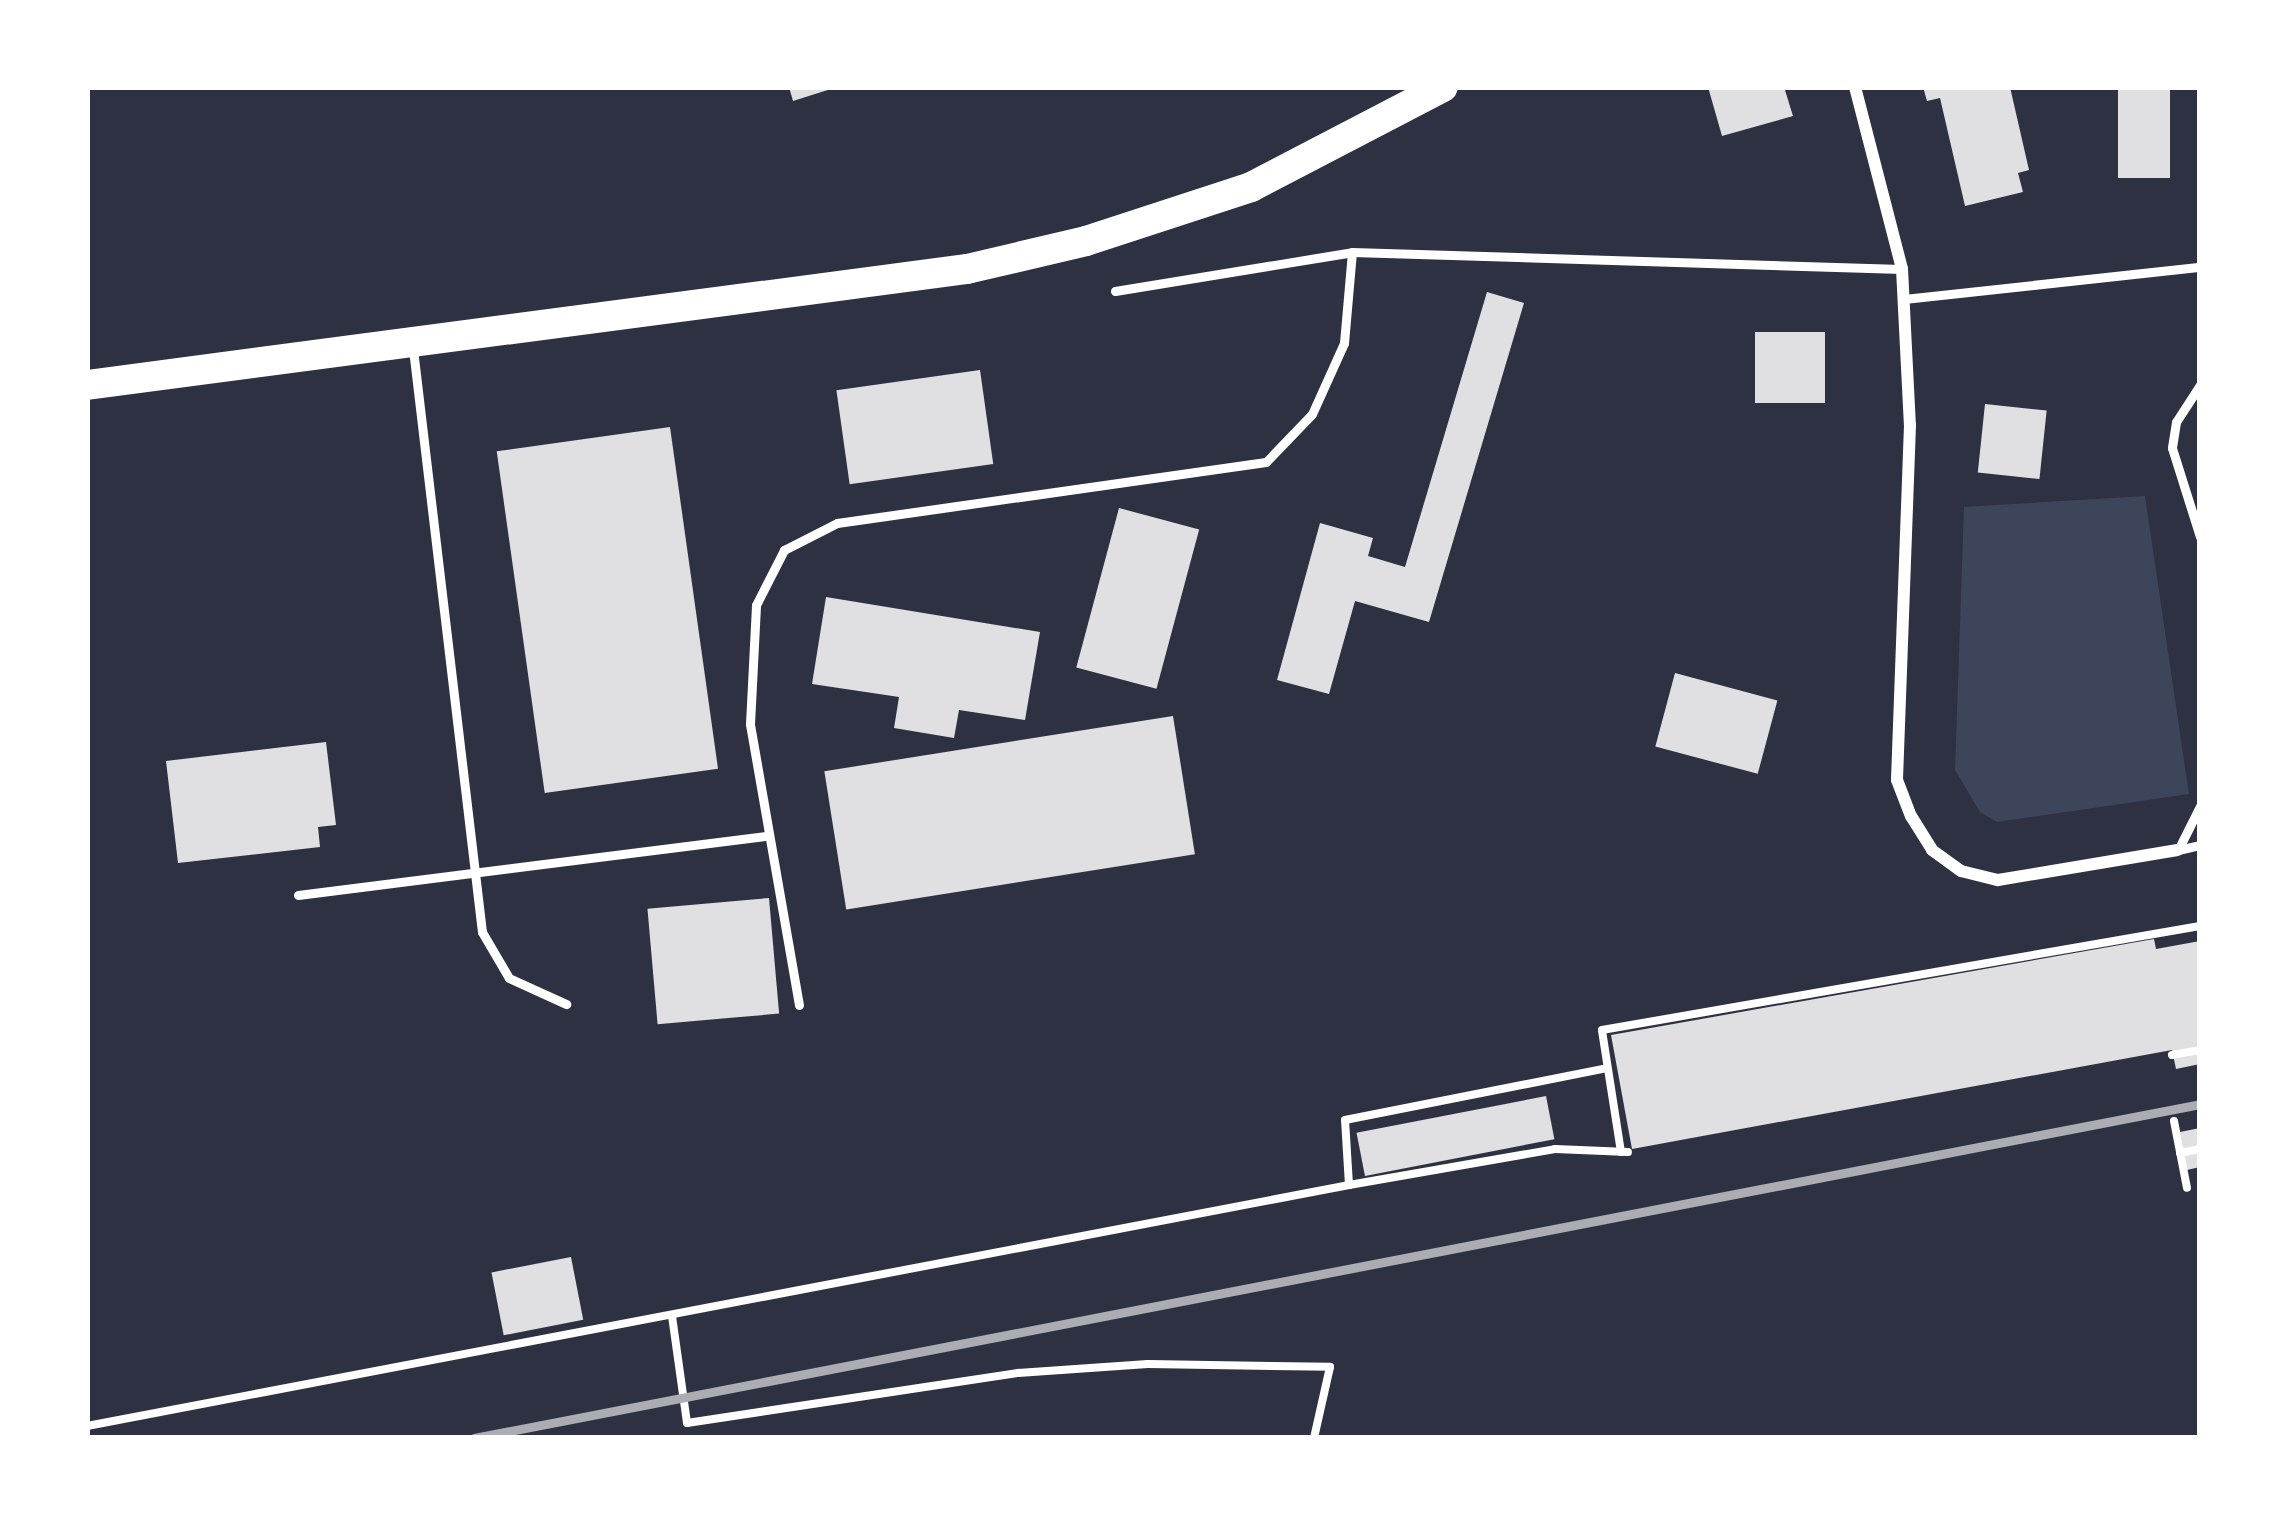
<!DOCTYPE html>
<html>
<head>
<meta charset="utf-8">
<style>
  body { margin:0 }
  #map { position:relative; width:2287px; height:1525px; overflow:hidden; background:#2d3142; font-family:"PT Sans",sans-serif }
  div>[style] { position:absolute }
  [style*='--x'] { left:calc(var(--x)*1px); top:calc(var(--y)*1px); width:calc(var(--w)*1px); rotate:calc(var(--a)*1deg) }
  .green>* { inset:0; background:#3c4559 }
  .building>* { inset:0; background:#e0e0e3; transform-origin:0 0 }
  .path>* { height:8px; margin:-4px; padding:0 4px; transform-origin:4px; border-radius:4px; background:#fff }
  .service>* { height:9px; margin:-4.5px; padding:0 4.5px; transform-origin:4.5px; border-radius:4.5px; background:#fff }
  .minor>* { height:12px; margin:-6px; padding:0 6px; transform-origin:6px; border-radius:6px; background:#fff }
  .primary>* { height:30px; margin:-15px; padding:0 15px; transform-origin:15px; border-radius:15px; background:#fff }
  .rail>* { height:9px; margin:-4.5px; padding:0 4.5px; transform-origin:4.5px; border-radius:4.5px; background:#abadb3 }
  span { translate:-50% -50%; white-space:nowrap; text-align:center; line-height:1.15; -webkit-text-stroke:9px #fff; paint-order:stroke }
  .frame { position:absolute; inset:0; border:90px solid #fff; pointer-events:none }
</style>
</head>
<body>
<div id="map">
  <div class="green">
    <div style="clip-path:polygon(2145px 496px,2189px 794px,1997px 822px,1980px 812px,1955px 770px,1964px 507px)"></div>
  </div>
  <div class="building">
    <div style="clip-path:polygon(789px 87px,834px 87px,834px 88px,793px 101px)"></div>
    <div style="clip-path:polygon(1708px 87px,1784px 87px,1793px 116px,1722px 136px)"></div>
    <div style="clip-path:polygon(1923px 87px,2010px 87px,2029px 170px,2018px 173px,2023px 192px,1965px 206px,1940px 98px,1927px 101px)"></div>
    <div style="left:2118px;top:87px;width:52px;height:91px"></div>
    <div style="clip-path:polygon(1487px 292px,1524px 303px,1429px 622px,1355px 601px,1329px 694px,1277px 680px,1320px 523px,1373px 538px,1368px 556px,1405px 567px)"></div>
    <div style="left:1755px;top:332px;width:70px;height:71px"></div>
    <div style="left:980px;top:370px;width:95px;height:145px;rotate:82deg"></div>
    <div style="left:1985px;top:404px;width:62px;height:69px;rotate:6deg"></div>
    <div style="left:670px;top:427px;width:345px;height:175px;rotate:82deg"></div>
    <div style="left:1119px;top:508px;width:83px;height:165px;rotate:15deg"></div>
    <div style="clip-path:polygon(826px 597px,1040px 632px,1025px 720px,959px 710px,954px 738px,894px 728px,899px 697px,812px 684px)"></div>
    <div style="left:1675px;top:673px;width:106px;height:76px;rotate:15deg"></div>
    <div style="left:1173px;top:716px;width:140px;height:353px;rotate:81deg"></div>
    <div style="clip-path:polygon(326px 742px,336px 825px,318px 827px,320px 847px,178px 863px,166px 761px)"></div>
    <div style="left:769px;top:898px;width:116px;height:122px;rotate:85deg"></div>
    <div style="clip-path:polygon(2154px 939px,2156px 949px,2200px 941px,2200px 1064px,2176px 1069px,2172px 1050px,1632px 1149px,1611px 1035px)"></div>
    <div style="left:1546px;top:1096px;width:44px;height:193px;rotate:79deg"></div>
    <div style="clip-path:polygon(2200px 1128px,2200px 1167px,2187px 1170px,2180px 1132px)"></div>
    <div style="left:571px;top:1257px;width:64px;height:81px;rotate:79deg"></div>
  </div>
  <div class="path">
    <div style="--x:2172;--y:1055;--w:28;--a:-10"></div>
    <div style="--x:2174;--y:1121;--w:68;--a:79"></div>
    <div style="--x:1621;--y:1152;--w:123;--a:-98.9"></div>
    <div style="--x:1602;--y:1030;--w:607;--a:-9.87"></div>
    <div style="--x:2180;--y:1153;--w:20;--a:-11"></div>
    <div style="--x:1349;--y:1185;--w:65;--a:-93.5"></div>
    <div style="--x:1345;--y:1120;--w:267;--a:-11.2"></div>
    <div style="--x:672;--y:1316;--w:108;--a:82"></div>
    <div style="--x:687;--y:1423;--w:335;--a:-8.6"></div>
    <div style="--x:1018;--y:1373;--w:130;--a:-4"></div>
    <div style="--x:1148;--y:1364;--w:182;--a:0.9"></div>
    <div style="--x:1330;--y:1367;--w:73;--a:102.7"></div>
    <div style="--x:87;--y:1426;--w:1285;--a:-10.81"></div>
    <div style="--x:1349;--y:1185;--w:209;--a:-9.9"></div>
    <div style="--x:1555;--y:1149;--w:73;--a:2.4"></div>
  </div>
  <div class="service">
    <div style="--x:1115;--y:291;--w:240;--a:-9.3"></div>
    <div style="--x:1352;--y:252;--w:550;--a:1.77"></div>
    <div style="--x:1904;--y:299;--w:298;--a:-6.2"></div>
    <div style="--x:413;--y:349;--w:587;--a:83.25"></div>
    <div style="--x:482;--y:932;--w:53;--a:59.6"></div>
    <div style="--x:509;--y:978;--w:63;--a:24.5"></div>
    <div style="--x:2200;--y:385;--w:44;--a:123"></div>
    <div style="--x:2176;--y:422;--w:26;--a:99"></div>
    <div style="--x:2172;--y:448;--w:93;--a:72.5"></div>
    <div style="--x:2178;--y:850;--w:49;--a:-63.4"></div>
    <div style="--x:2178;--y:850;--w:23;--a:-13"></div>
    <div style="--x:298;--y:895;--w:474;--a:-7.2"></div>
    <div style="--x:799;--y:1005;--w:285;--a:-99.9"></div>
    <div style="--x:750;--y:724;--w:119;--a:-87.1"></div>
    <div style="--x:756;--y:605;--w:62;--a:-63"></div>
    <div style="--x:784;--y:550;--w:59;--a:-27"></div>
    <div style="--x:837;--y:523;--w:433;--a:-8.1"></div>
    <div style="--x:1266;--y:462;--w:66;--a:-46.2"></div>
    <div style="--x:1312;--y:414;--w:78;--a:-65.7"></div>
    <div style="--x:1344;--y:343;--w:91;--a:-85"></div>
  </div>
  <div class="minor">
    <div style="--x:1855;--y:87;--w:188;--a:75.5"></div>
    <div style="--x:1902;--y:269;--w:156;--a:87.1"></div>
    <div style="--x:1910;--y:425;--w:355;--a:92.1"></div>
    <div style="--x:1897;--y:780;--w:39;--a:69"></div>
    <div style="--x:1911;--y:816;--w:40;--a:58"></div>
    <div style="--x:1932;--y:850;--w:36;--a:36"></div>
    <div style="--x:1961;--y:871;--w:38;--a:14"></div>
    <div style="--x:1998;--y:880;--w:182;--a:-9.5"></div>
  </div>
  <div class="primary">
    <div style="--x:87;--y:385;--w:888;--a:-7.51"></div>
    <div style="--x:967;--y:269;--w:122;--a:-13.2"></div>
    <div style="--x:1086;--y:241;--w:174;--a:-18.1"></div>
    <div style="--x:1251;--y:187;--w:216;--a:-27.5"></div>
  </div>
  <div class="rail">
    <div style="--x:474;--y:1438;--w:1758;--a:-10.95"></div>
  </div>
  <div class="frame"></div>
</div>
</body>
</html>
